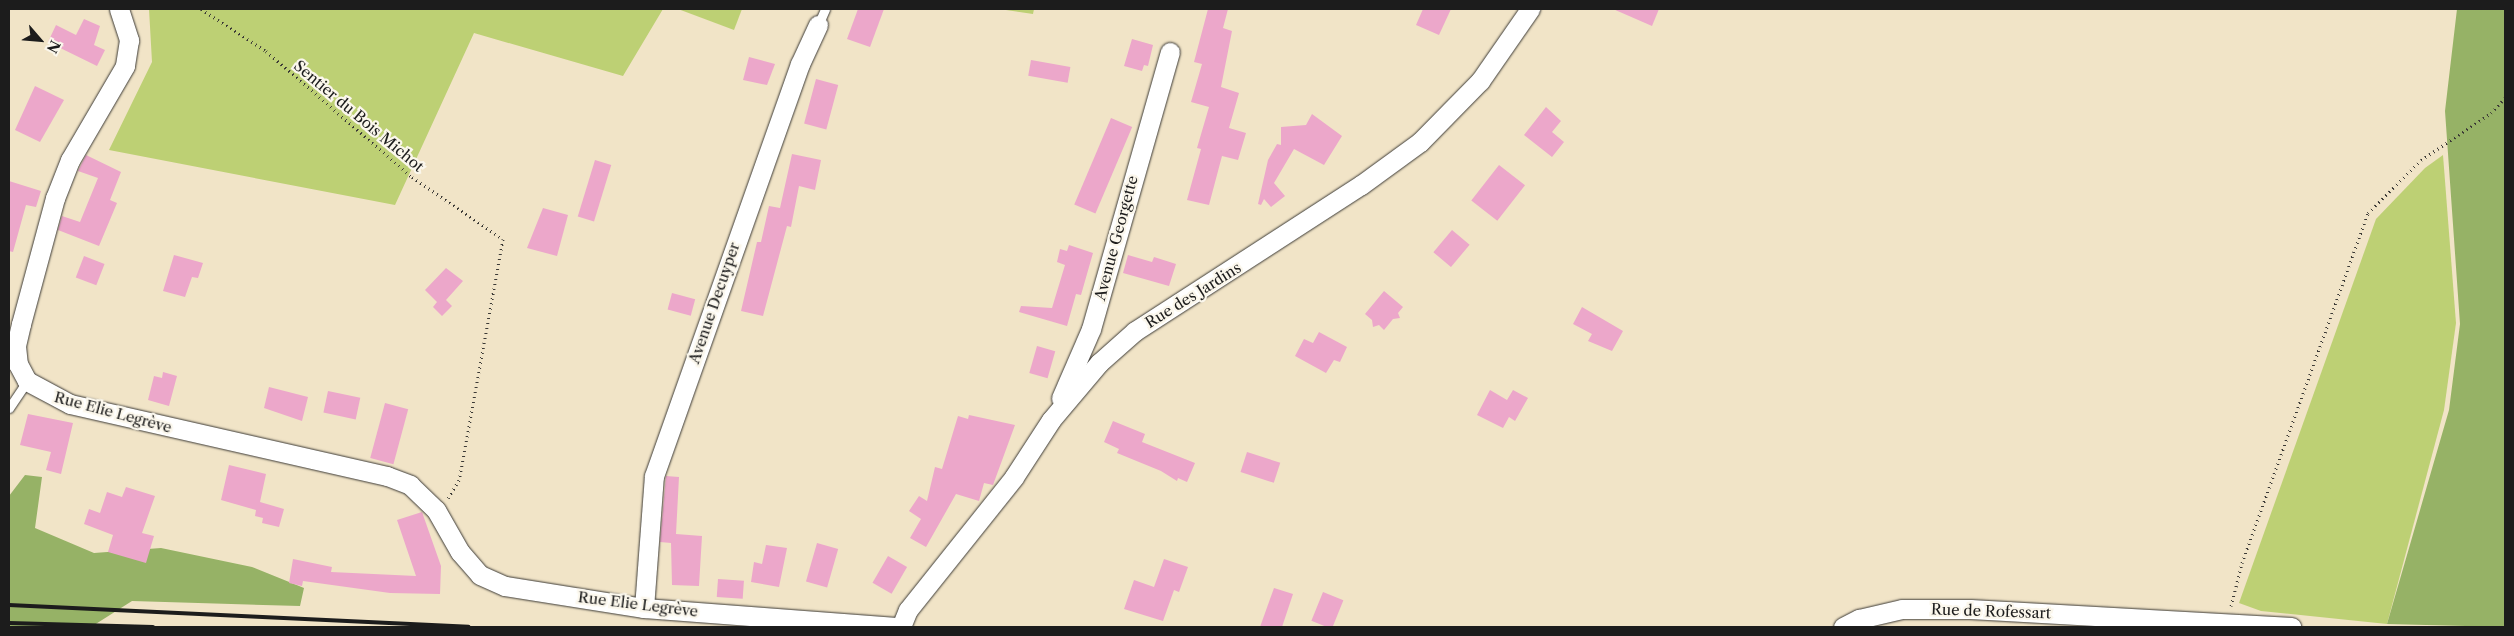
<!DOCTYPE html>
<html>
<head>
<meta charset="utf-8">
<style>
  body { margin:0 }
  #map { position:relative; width:2514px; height:636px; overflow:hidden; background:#f1e4c7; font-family:"Libre Caslon Text",serif }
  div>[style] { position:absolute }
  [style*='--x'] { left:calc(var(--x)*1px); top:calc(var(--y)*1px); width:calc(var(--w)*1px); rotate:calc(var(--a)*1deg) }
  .green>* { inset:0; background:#bdd074 }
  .forest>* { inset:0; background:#96b266 }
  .building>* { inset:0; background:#eca7ca; transform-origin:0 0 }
  .path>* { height:3px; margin-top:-1.5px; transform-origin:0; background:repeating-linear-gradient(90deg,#3c3a36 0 1px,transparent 0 5px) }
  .roads { filter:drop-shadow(0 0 1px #3c3a36) drop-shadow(0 0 1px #3c3a36) }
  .lane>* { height:9px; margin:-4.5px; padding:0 4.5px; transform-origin:4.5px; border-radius:4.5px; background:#fff }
  .street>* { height:19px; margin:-9.5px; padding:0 9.5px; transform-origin:9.5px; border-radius:9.5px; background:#fff }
  .rail>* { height:4px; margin:-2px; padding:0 2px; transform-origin:2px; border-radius:2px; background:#1c1c1c }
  span { translate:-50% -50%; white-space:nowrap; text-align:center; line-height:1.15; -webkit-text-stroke:4.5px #fbf7ec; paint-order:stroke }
  .street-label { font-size:15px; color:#1c1c1c }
  .frame { position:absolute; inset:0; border:10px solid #1c1c1c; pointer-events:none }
  .north { position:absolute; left:15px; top:15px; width:50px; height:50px; -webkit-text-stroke:4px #fbf7ec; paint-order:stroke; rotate:117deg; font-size:14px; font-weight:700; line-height:20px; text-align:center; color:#1c1c1c }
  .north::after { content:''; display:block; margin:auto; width:18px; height:22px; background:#1c1c1c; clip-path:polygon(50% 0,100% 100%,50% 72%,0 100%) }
</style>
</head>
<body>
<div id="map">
  <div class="green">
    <div style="clip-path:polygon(149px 9px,663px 9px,623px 76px,474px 33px,395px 205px,109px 150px,152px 62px)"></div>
    <div style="clip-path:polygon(678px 9px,742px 9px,734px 30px)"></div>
    <div style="clip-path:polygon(999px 9px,1034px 9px,1033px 14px)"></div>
    <div style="clip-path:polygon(2443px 155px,2456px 323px,2444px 410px,2387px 624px,2261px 611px,2239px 603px,2376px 219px,2425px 168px)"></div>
  </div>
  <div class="forest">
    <div style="clip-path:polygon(2457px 9px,2505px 9px,2505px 627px,2387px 624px,2449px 410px,2460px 324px,2445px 111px)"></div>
    <div style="clip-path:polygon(25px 475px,42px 477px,35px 528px,94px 553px,161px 548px,252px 567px,304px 588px,300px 606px,132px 601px,91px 627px,9px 627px,9px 496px)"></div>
  </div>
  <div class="building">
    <div style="clip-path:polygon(858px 9px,884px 9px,870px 47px,847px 39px)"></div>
    <div style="clip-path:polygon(1208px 9px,1228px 9px,1223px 28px,1232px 31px,1221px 87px,1239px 93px,1229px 128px,1246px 133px,1238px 160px,1222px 156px,1209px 205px,1187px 200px,1201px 149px,1197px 148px,1209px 107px,1191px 102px,1202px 64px,1194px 62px)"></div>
    <div style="clip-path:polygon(1423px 9px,1451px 9px,1439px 35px,1416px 25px)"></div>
    <div style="clip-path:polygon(1613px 9px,1659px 9px,1652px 26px)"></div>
    <div style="clip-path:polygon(84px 19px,100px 26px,94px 45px,105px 50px,97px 66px,48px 42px,56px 25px,76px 35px)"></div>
    <div style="clip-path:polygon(1132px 39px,1153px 45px,1148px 66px,1144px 65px,1142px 71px,1124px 66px)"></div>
    <div style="clip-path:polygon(749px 57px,775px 64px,767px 85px,743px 80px)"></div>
    <div style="left:1031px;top:60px;width:40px;height:16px;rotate:10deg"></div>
    <div style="left:816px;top:79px;width:23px;height:46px;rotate:15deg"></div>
    <div style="clip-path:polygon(35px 86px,64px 100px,40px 142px,15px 130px)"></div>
    <div style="clip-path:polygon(1546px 107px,1561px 121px,1552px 132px,1564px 142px,1552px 157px,1524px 135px)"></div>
    <div style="clip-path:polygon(1312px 114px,1342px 136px,1324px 165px,1294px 149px,1274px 183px,1285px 196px,1271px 207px,1264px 199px,1261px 205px,1258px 204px,1268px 160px,1277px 144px,1281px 145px,1281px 127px,1306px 125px)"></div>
    <div style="left:1111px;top:118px;width:23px;height:94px;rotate:23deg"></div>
    <div style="clip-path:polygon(792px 154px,821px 160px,815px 190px,799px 186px,791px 227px,787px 226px,763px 316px,741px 311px,757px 242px,761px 242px,769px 206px,780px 208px)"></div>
    <div style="clip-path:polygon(86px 155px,121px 172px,110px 200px,117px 203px,99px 246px,58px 230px,62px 216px,80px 222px,98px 178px,78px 171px)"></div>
    <div style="left:595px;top:160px;width:17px;height:59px;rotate:17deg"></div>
    <div style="left:1499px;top:165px;width:33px;height:45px;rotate:38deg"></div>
    <div style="clip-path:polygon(9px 181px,41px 191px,36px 207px,26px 205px,13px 252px,9px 251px)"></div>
    <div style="clip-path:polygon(543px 208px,568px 215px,557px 256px,527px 248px)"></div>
    <div style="left:1452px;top:230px;width:23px;height:29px;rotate:40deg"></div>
    <div style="clip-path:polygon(1069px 245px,1093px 253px,1081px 295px,1076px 294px,1067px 326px,1019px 312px,1021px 306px,1052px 308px,1065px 265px,1057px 262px,1060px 249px,1067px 251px)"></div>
    <div style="clip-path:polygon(174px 255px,203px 263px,198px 278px,192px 277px,185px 297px,163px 291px)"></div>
    <div style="clip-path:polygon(1128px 255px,1152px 262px,1154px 257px,1176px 264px,1169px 286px,1123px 273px)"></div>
    <div style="left:84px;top:256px;width:22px;height:23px;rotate:21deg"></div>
    <div style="clip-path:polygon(446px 268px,463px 281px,446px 300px,452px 306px,442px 316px,433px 307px,437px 302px,425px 290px)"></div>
    <div style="clip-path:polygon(1384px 291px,1403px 307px,1398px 313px,1400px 318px,1393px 319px,1384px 330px,1379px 325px,1373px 327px,1372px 320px,1365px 314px)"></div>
    <div style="left:672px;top:293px;width:24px;height:17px;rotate:15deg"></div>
    <div style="clip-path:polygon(1582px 307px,1623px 331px,1612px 351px,1588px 341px,1592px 334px,1573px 324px)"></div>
    <div style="clip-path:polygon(1319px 332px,1347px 347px,1340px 362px,1334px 360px,1326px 373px,1295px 356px,1304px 339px,1313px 343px)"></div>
    <div style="left:1037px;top:346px;width:19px;height:28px;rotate:16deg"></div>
    <div style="clip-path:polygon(163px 372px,177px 376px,169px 406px,148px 400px,154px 376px,162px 378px)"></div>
    <div style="clip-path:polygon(269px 387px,308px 397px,302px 421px,264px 408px)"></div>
    <div style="clip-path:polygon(1490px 390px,1507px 400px,1513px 390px,1528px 398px,1515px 421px,1509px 417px,1503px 428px,1477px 415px)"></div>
    <div style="left:328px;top:391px;width:33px;height:22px;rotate:12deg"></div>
    <div style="left:385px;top:403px;width:24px;height:57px;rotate:15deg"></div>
    <div style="clip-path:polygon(28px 414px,73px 423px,61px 474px,46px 470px,51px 452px,20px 445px)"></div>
    <div style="clip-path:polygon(969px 415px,1015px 425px,993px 485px,984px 483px,979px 501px,956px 494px,926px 547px,910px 538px,921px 519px,909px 511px,919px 496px,927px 501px,935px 467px,942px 469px,958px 416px,968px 419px)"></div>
    <div style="clip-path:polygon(1113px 421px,1145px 434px,1142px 442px,1195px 463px,1187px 482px,1178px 478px,1177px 481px,1161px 471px,1117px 453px,1119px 449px,1104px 442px)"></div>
    <div style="left:1247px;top:452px;width:35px;height:21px;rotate:18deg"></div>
    <div style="clip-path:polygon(229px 465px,266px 474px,260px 502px,284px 509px,279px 527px,262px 523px,263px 518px,255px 516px,256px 510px,221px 500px)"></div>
    <div style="clip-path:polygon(666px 476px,679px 477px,676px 534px,702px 536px,699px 586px,672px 585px,671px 543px,660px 542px)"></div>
    <div style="clip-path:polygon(126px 487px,155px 496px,142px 533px,154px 536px,146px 563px,108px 552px,113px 535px,84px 524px,89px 509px,100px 513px,107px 492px,122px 497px)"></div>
    <div style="clip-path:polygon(422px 512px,441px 566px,440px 594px,390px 593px,303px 581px,302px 586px,289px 583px,293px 559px,332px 567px,331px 572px,416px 576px,397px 520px)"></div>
    <div style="left:817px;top:543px;width:22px;height:40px;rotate:16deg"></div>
    <div style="clip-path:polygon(766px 545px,787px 548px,779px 587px,751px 582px,754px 562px,762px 564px)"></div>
    <div style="left:888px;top:556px;width:22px;height:31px;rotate:30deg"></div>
    <div style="clip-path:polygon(1164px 559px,1188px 567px,1179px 592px,1174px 590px,1163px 621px,1124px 609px,1134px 580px,1154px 587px)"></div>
    <div style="left:718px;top:579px;width:26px;height:18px;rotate:4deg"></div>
    <div style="clip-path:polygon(1274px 588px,1293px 594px,1282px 627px,1260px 627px)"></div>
    <div style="left:1323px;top:592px;width:22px;height:31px;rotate:22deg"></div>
  </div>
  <div class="path">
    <div style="--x:201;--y:9;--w:77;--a:32.9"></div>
    <div style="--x:266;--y:51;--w:193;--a:40.8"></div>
    <div style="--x:412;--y:177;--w:110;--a:34.3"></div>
    <div style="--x:503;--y:239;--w:245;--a:100.3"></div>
    <div style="--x:459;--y:480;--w:21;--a:121"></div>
    <div style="--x:2231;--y:606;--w:44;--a:-75.7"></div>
    <div style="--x:2242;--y:563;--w:372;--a:-70.2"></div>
    <div style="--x:2368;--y:213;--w:75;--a:-45"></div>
    <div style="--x:2421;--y:160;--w:84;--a:-33.9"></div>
    <div style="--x:2491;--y:113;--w:21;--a:-47"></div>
  </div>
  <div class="roads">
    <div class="lane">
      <div style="--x:818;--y:25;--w:17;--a:-66"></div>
      <div style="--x:9;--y:408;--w:32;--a:-56"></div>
    </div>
    <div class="street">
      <div style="--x:119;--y:9;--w:33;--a:72"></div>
      <div style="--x:129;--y:40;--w:26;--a:99"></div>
      <div style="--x:125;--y:66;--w:109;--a:120.3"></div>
      <div style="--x:70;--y:160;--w:41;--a:111.5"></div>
      <div style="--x:55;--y:198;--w:131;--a:105.1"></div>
      <div style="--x:21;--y:324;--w:23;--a:103"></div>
      <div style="--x:16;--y:346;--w:18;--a:84"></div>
      <div style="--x:18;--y:364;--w:19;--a:62"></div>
      <div style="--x:27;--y:381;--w:49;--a:28.1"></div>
      <div style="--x:70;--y:404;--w:325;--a:12.8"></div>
      <div style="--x:387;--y:476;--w:25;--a:21"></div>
      <div style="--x:410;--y:485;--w:36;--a:44"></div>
      <div style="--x:436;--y:510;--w:48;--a:60.3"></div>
      <div style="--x:460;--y:552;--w:30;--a:49"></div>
      <div style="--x:480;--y:575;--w:27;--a:24"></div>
      <div style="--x:505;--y:586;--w:141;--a:9"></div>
      <div style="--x:644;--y:608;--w:256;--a:4.3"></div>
      <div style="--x:1061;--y:398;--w:75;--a:-66.5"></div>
      <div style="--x:1091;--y:329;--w:288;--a:-74.1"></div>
      <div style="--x:644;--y:608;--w:132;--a:-85.7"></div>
      <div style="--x:654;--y:476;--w:437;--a:-70.5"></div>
      <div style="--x:800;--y:64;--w:43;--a:-65.2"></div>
      <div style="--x:901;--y:627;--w:18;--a:-68"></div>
      <div style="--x:908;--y:610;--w:170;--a:-51.4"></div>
      <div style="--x:1014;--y:477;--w:68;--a:-57"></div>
      <div style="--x:1051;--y:420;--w:75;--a:-49.9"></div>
      <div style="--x:1099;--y:363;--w:48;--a:-41.6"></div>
      <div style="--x:1135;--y:331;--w:269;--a:-32.9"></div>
      <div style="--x:1361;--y:185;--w:73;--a:-36.1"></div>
      <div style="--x:1420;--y:142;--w:86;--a:-45.5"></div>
      <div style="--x:1480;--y:81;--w:88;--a:-55.2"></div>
      <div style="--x:1843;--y:627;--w:18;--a:-27"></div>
      <div style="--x:1859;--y:619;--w:44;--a:-13.1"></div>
      <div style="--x:1902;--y:609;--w:68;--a:0"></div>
      <div style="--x:1970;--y:609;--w:322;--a:3.2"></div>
    </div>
  </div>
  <div class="rail">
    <div style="--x:9;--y:605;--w:460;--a:2.7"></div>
    <div style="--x:9;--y:623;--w:144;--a:1.6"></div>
  </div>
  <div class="street-label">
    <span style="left:359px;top:116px;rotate:40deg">Sentier du Bois Michot</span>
    <span style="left:1116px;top:238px;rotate:-75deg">Avenue Georgette</span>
    <span style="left:1193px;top:295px;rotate:-32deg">Rue des Jardins</span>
    <span style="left:714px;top:303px;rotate:-71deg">Avenue Decuyper</span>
    <span style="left:113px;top:412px;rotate:15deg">Rue Elie Legrève</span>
    <span style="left:638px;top:604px;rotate:7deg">Rue Elie Legrève</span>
    <span style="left:1991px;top:611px;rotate:2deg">Rue de Rofessart</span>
  </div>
  <div class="frame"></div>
  <div class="north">N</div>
</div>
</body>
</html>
